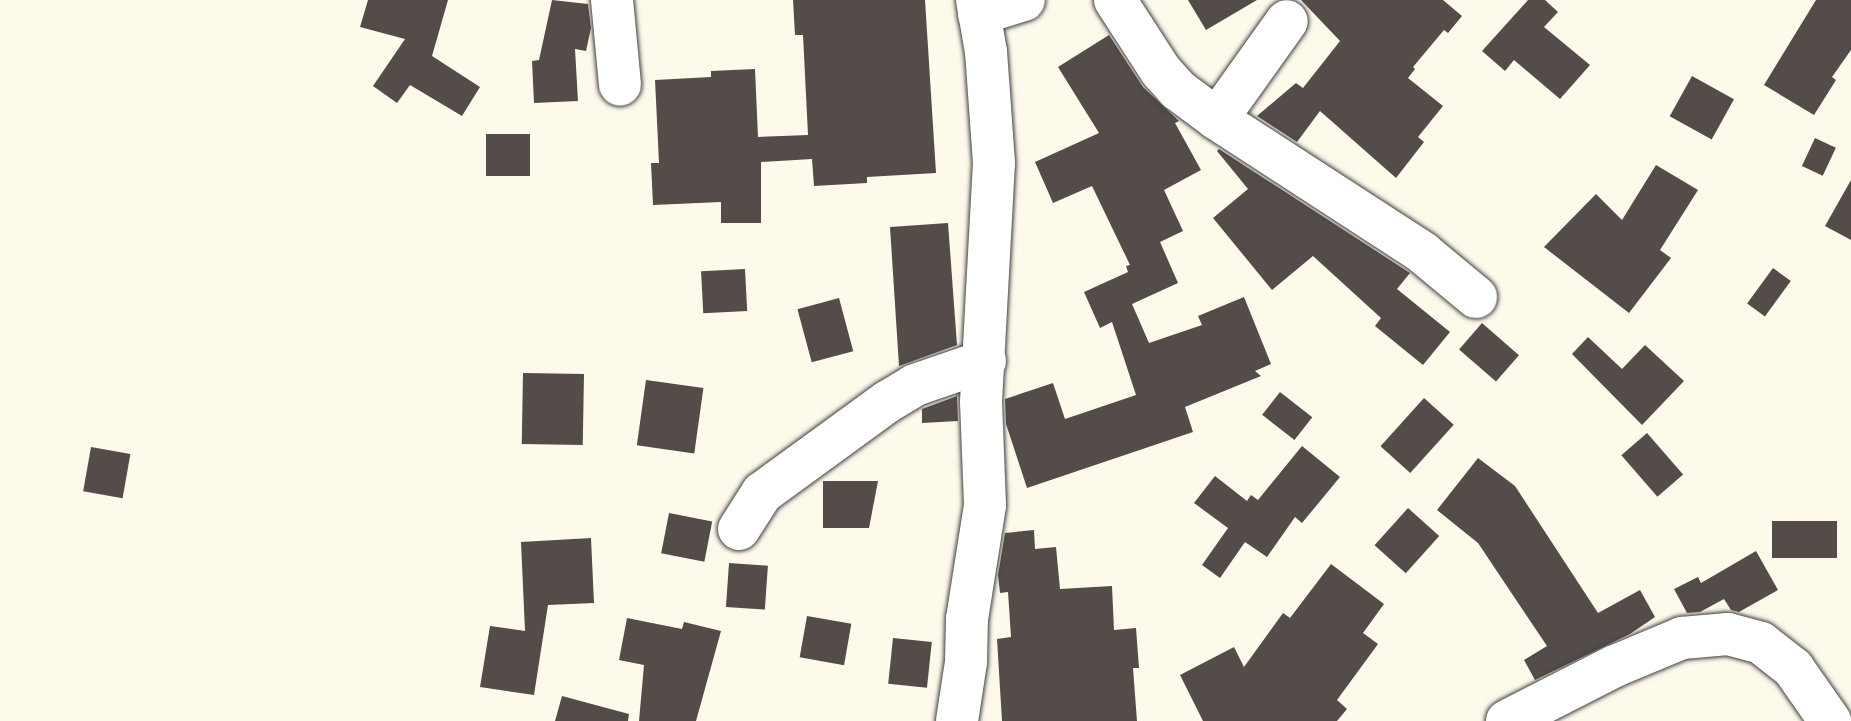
<!DOCTYPE html>
<html>
<head>
<meta charset="utf-8">
<style>
  body { margin:0 }
  #map { position:relative; width:1851px; height:721px; overflow:hidden; background:#fdfaeb; font-family:"Playfair Display",serif }
  div>[style] { position:absolute }
  [style*='--x'] { left:calc(var(--x)*1px); top:calc(var(--y)*1px); width:calc(var(--w)*1px); rotate:calc(var(--a)*1deg) }
  .building>* { inset:0; background:#534c48; transform-origin:0 0 }
  .roads { filter:drop-shadow(0 0 2px #3e3e3e) drop-shadow(0 0 2px #3e3e3e) }
  .minor>* { height:42px; margin:-21px; padding:0 21px; transform-origin:21px; border-radius:21px; background:#fff }
  span { translate:-50% -50%; white-space:nowrap; text-align:center; line-height:1.15; -webkit-text-stroke:8px #fff; paint-order:stroke }
</style>
</head>
<body>
<div id="map">
  <div class="building">
    <div style="clip-path:polygon(368px 0,448px 0,432px 56px,480px 87px,462px 116px,410px 85px,397px 103px,373px 86px,405px 39px,360px 27px)"></div>
    <div style="clip-path:polygon(552px 0,588px 4px,591px 28px,586px 51px,575px 49px,578px 101px,534px 103px,532px 61px,539px 60px)"></div>
    <div style="clip-path:polygon(793px 0,925px 0,936px 173px,867px 177px,867px 183px,814px 186px,812px 159px,761px 162px,761px 223px,721px 223px,721px 202px,653px 205px,651px 163px,659px 163px,655px 80px,711px 77px,711px 71px,755px 69px,758px 137px,808px 135px,803px 35px,795px 35px)"></div>
    <div style="clip-path:polygon(1188px 0,1257px 0,1206px 30px)"></div>
    <div style="clip-path:polygon(1301px 0,1443px 0,1462px 16px,1448px 33px,1444px 30px,1413px 67px,1415px 69px,1408px 78px,1443px 106px,1418px 137px,1424px 142px,1396px 178px,1320px 111px,1297px 142px,1257px 116px,1296px 83px,1303px 88px,1340px 41px)"></div>
    <div style="clip-path:polygon(1528px 0,1545px 0,1558px 12px,1544px 27px,1590px 65px,1560px 99px,1514px 60px,1505px 71px,1482px 51px)"></div>
    <div style="clip-path:polygon(1816px 0,1851px 0,1851px 50px,1832px 77px,1836px 80px,1814px 115px,1764px 85px)"></div>
    <div style="clip-path:polygon(1109px 35px,1143px 87px,1179px 121px,1175px 123px,1201px 170px,1164px 190px,1183px 231px,1160px 242px,1178px 283px,1132px 304px,1149px 343px,1202px 325px,1198px 316px,1244px 297px,1271px 364px,1255px 371px,1261px 376px,1185px 407px,1193px 432px,1027px 488px,1006px 424px,1005px 399px,1053px 383px,1065px 419px,1136px 395px,1112px 322px,1100px 328px,1084px 292px,1128px 272px,1126px 266px,1130px 265px,1092px 186px,1053px 203px,1035px 162px,1099px 133px,1058px 67px)"></div>
    <div style="left:1692px;top:76px;width:48px;height:46px;rotate:29deg"></div>
    <div style="left:486px;top:134px;width:44px;height:42px"></div>
    <div style="left:1815px;top:138px;width:23px;height:31px;rotate:25deg"></div>
    <div style="clip-path:polygon(1219px 149px,1410px 273px,1397px 289px,1450px 332px,1423px 365px,1375px 326px,1381px 318px,1313px 256px,1272px 290px,1213px 218px,1248px 189px,1217px 151px)"></div>
    <div style="clip-path:polygon(1656px 165px,1698px 190px,1660px 250px,1671px 258px,1629px 313px,1544px 247px,1596px 194px,1622px 220px)"></div>
    <div style="clip-path:polygon(1851px 180px,1851px 240px,1825px 226px)"></div>
    <div style="clip-path:polygon(948px 223px,957px 345px,899px 366px,890px 227px)"></div>
    <div style="left:1773px;top:268px;width:22px;height:44px;rotate:36deg"></div>
    <div style="left:745px;top:269px;width:42px;height:44px;rotate:87deg"></div>
    <div style="left:839px;top:298px;width:55px;height:43px;rotate:75deg"></div>
    <div style="left:1482px;top:323px;width:49px;height:35px;rotate:41deg"></div>
    <div style="clip-path:polygon(1588px 337px,1622px 369px,1645px 345px,1684px 381px,1642px 425px,1572px 354px)"></div>
    <div style="left:523px;top:373px;width:61px;height:71px;rotate:1deg"></div>
    <div style="left:646px;top:380px;width:58px;height:66px;rotate:8deg"></div>
    <div style="left:1280px;top:392px;width:41px;height:29px;rotate:38deg"></div>
    <div style="clip-path:polygon(957px 396px,958px 421px,922px 423px,922px 409px)"></div>
    <div style="left:1424px;top:398px;width:40px;height:65px;rotate:42deg"></div>
    <div style="left:1647px;top:433px;width:55px;height:34px;rotate:49deg"></div>
    <div style="clip-path:polygon(1302px 446px,1340px 477px,1302px 523px,1295px 517px,1267px 557px,1245px 542px,1220px 578px,1202px 565px,1228px 528px,1194px 503px,1215px 476px,1247px 501px,1251px 495px,1258px 500px)"></div>
    <div style="left:91px;top:447px;width:40px;height:45px;rotate:10deg"></div>
    <div style="clip-path:polygon(1478px 458px,1515px 486px,1598px 613px,1640px 590px,1655px 617px,1630px 634px,1535px 680px,1524px 660px,1547px 646px,1478px 543px,1437px 510px)"></div>
    <div style="clip-path:polygon(823px 481px,878px 481px,869px 528px,823px 528px)"></div>
    <div style="left:1408px;top:508px;width:42px;height:50px;rotate:42deg"></div>
    <div style="left:669px;top:513px;width:44px;height:41px;rotate:11deg"></div>
    <div style="left:1837px;top:521px;width:37px;height:65px;rotate:90deg"></div>
    <div style="clip-path:polygon(1034px 530px,1035px 549px,1056px 547px,1060px 589px,1112px 586px,1114px 630px,1136px 628px,1139px 668px,1133px 668px,1137px 721px,1002px 721px,997px 639px,1011px 637px,1008px 592px,1000px 593px,998px 575px,1005px 533px)"></div>
    <div style="clip-path:polygon(591px 538px,594px 603px,548px 605px,534px 695px,480px 687px,490px 626px,525px 631px,521px 542px)"></div>
    <div style="clip-path:polygon(1756px 551px,1778px 590px,1739px 612px,1731px 610px,1724px 599px,1700px 612px,1687px 613px,1674px 589px,1698px 577px,1701px 583px)"></div>
    <div style="left:729px;top:563px;width:39px;height:44px;rotate:4deg"></div>
    <div style="clip-path:polygon(1331px 564px,1384px 604px,1363px 633px,1378px 644px,1337px 700px,1347px 709px,1337px 721px,1203px 721px,1180px 675px,1234px 647px,1244px 667px,1283px 613px,1290px 618px)"></div>
    <div style="left:807px;top:616px;width:45px;height:42px;rotate:10deg"></div>
    <div style="clip-path:polygon(627px 618px,682px 629px,684px 622px,721px 631px,696px 721px,639px 721px,644px 665px,619px 660px)"></div>
    <div style="left:893px;top:638px;width:39px;height:46px;rotate:6deg"></div>
    <div style="clip-path:polygon(562px 696px,629px 714px,628px 721px,555px 721px)"></div>
  </div>
  <div class="roads">
    <div class="minor">
      <div style="--x:612;--y:0;--w:85;--a:84.6"></div>
      <div style="--x:1115;--y:0;--w:85;--a:57.1"></div>
      <div style="--x:1161;--y:71;--w:25;--a:48"></div>
      <div style="--x:1178;--y:90;--w:49;--a:36.6"></div>
      <div style="--x:1217;--y:119;--w:246;--a:33"></div>
      <div style="--x:1423;--y:253;--w:69;--a:39.7"></div>
      <div style="--x:979;--y:14;--w:47;--a:-17.3"></div>
      <div style="--x:1217;--y:119;--w:120;--a:-54.5"></div>
      <div style="--x:739;--y:529;--w:43;--a:-57.4"></div>
      <div style="--x:762;--y:493;--w:155;--a:-36.1"></div>
      <div style="--x:887;--y:402;--w:33;--a:-31"></div>
      <div style="--x:915;--y:385;--w:74;--a:-18.9"></div>
      <div style="--x:957;--y:721;--w:60;--a:-81.3"></div>
      <div style="--x:966;--y:662;--w:43;--a:-88.7"></div>
      <div style="--x:967;--y:619;--w:115;--a:-81"></div>
      <div style="--x:985;--y:505;--w:103;--a:-92.2"></div>
      <div style="--x:981;--y:402;--w:239;--a:-86.9"></div>
      <div style="--x:994;--y:163;--w:111;--a:-94.1"></div>
      <div style="--x:986;--y:52;--w:53;--a:-99.8"></div>
      <div style="--x:1507;--y:721;--w:121;--a:-27"></div>
      <div style="--x:1615;--y:666;--w:73;--a:-22.7"></div>
      <div style="--x:1682;--y:638;--w:46;--a:-5"></div>
      <div style="--x:1728;--y:634;--w:34;--a:15"></div>
      <div style="--x:1761;--y:643;--w:41;--a:38"></div>
      <div style="--x:1793;--y:668;--w:65;--a:55.1"></div>
    </div>
  </div>
</div>
</body>
</html>
